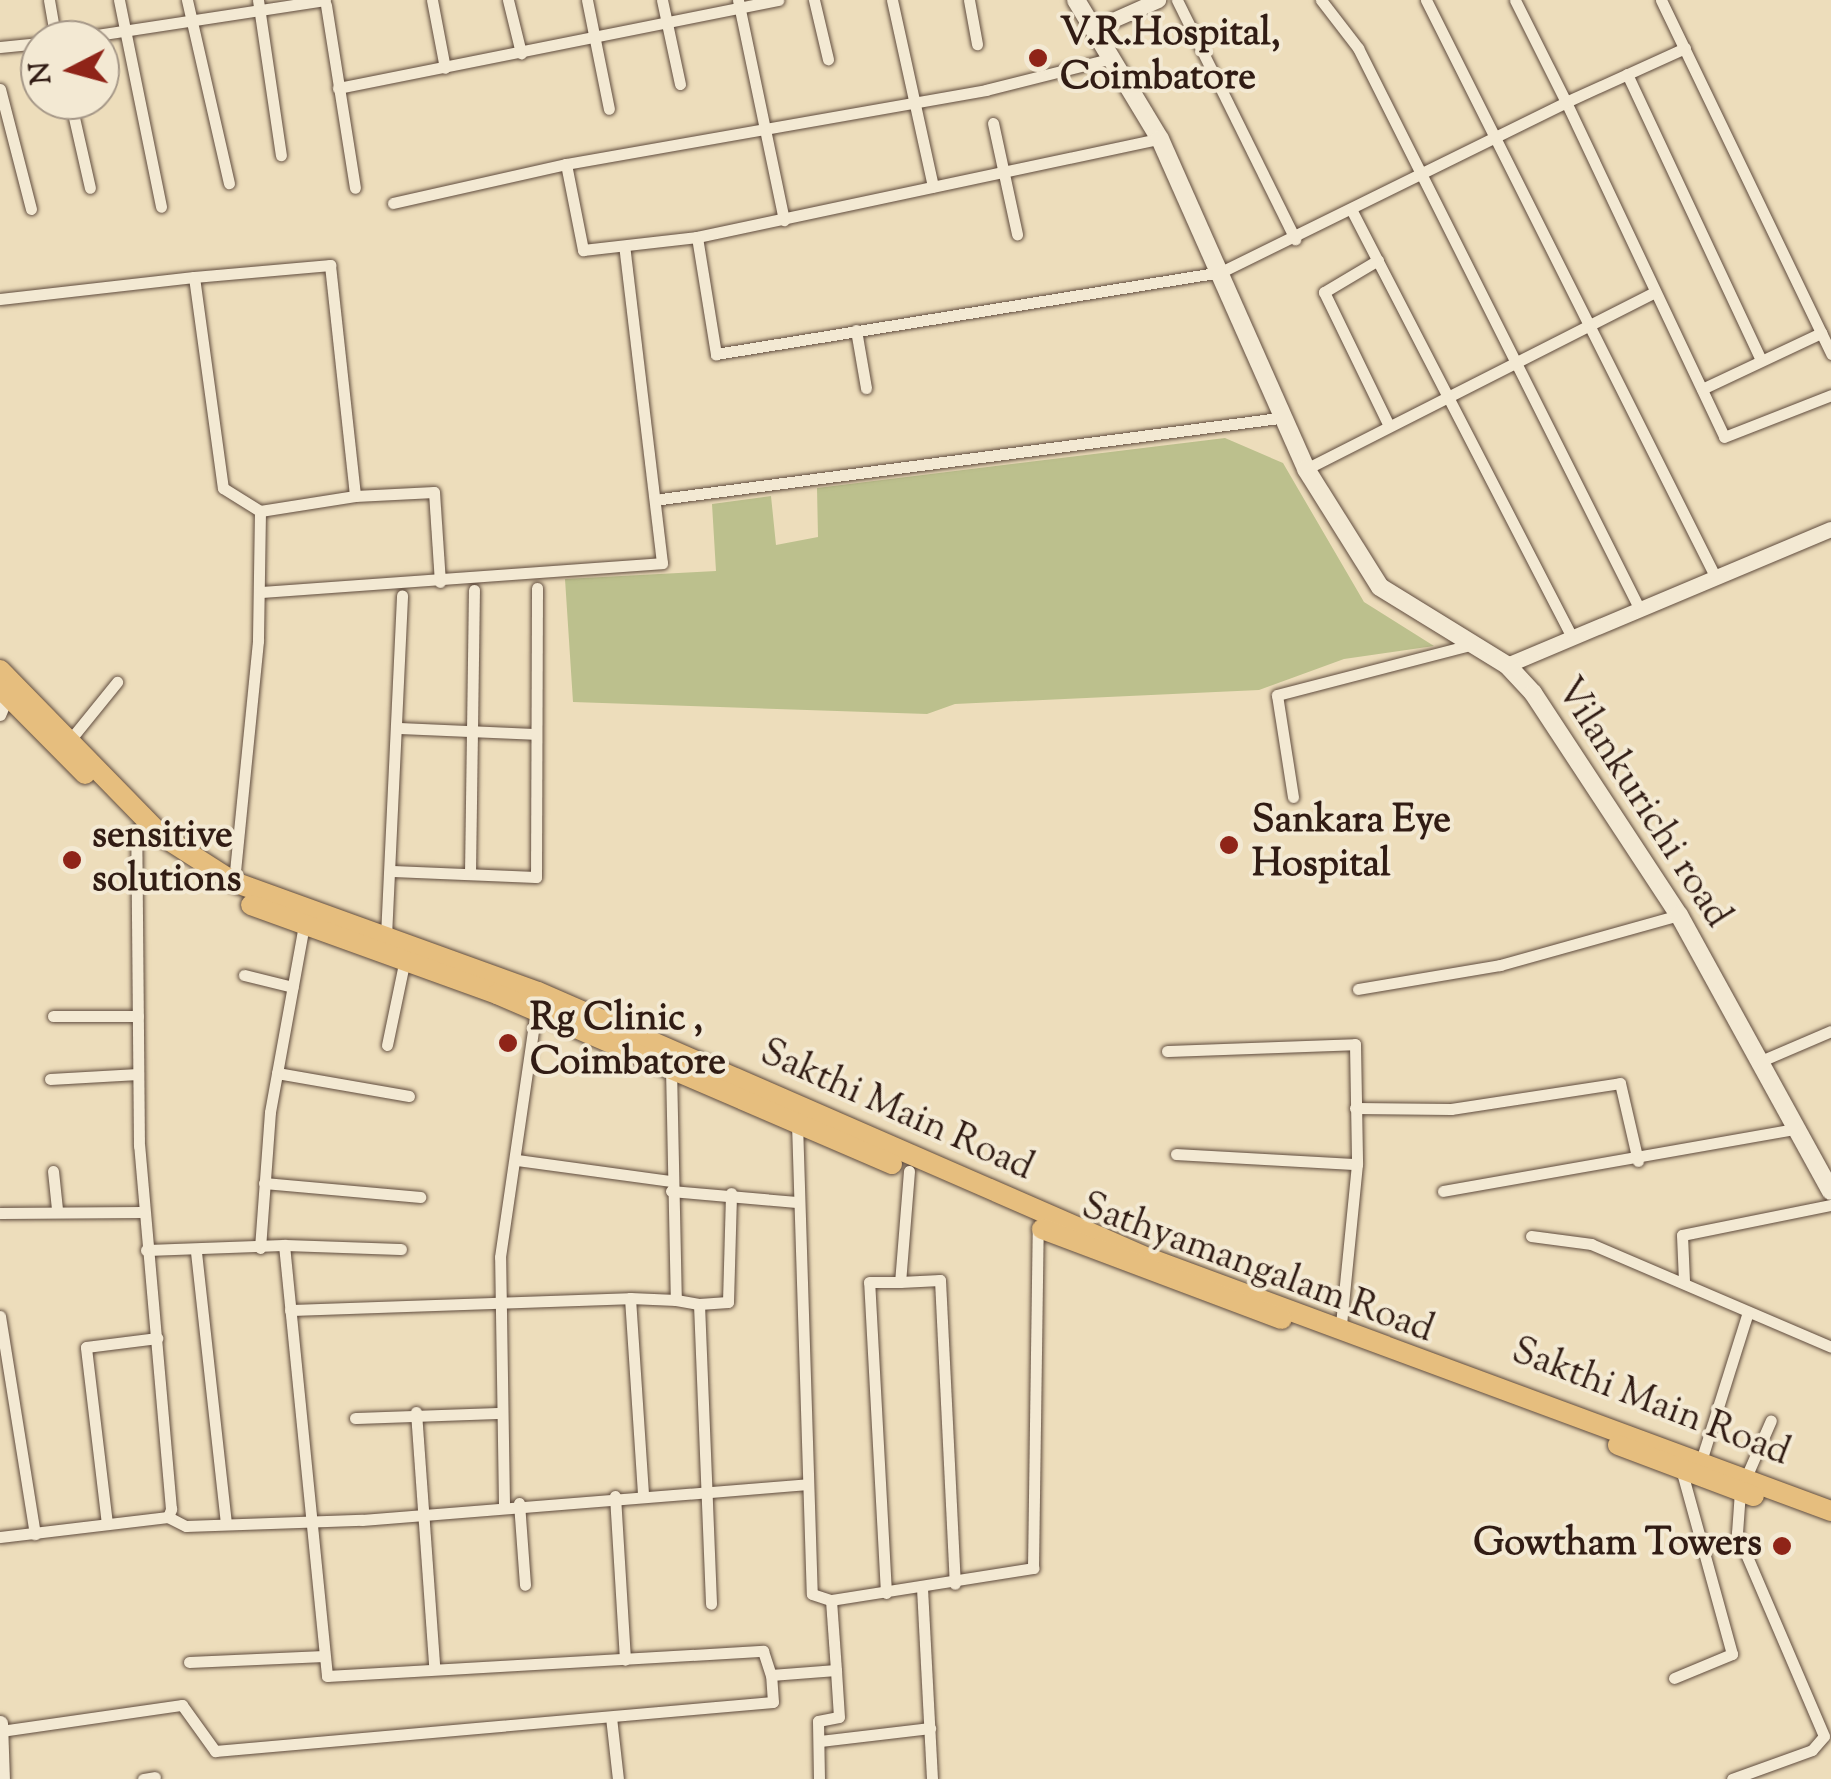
<!DOCTYPE html>
<html>
<head>
<meta charset="utf-8">
<style>
  body { margin:0 }
  #map { position:relative; width:1831px; height:1779px; overflow:hidden; background:#edddbb; font-family:"Sorts Mill Goudy",serif }
  div>[style] { position:absolute }
  [style*='--x'] { left:calc(var(--x)*1px); top:calc(var(--y)*1px); width:calc(var(--w)*1px); rotate:calc(var(--a)*1deg) }
  .green>* { inset:0; background:#bcc08d }
  .roads { filter:drop-shadow(0 0 2px #604c3e) drop-shadow(0 0 2px #604c3e) }
  .minor>* { height:11px; margin:-5.5px; padding:0 5.5px; transform-origin:5.5px; border-radius:5.5px; background:#f3e9d3 }
  .tertiary>* { height:15px; margin:-7.5px; padding:0 7.5px; transform-origin:7.5px; border-radius:7.5px; background:#f3e9d3 }
  .secondary>* { height:18px; margin:-9px; padding:0 9px; transform-origin:9px; border-radius:9px; background:#f3e9d3 }
  .trunk>* { height:20px; margin:-10px; padding:0 10px; transform-origin:10px; border-radius:10px; background:#e6be7e }
  .dots>* { width:28px; height:28px; translate:-50% -50%; box-sizing:border-box; border:5px solid #f3e9d3; border-radius:50% }
  span { translate:-50% -50%; white-space:nowrap; text-align:center; line-height:1.15; -webkit-text-stroke:8px #f3e9d3; paint-order:stroke }
  .poi-label { font-size:38px; color:#311c14; font-weight:700 }
  .left { translate:0 -50%; text-align:left }
  .right { translate:-100% -50%; text-align:right }
  .street-label { font-size:38px; color:#311c14 }
  .north { position:absolute; left:20px; top:20px; width:100px; height:100px; box-sizing:border-box; background:#f3e9d3; border:2px solid #a59787; border-radius:50%; rotate:264deg; font-size:28px; font-weight:700; line-height:40px; text-align:center; color:#311c14 }
  .north::after { content:''; display:block; margin:auto; width:35px; height:45px; background:#8f2418; clip-path:polygon(50% 0,100% 100%,50% 72%,0 100%) }
</style>
</head>
<body>
<div id="map">
  <div class="green">
    <div style="clip-path:polygon(1225px 438px,1283px 463px,1364px 602px,1434px 646px,1344px 659px,1259px 690px,955px 704px,927px 714px,573px 702px,565px 579px,716px 571px,712px 504px,771px 496px,776px 545px,818px 537px,817px 488px)"></div>
  </div>
  <div class="roads">
    <div class="minor">
      <div style="--x:49;--y:0;--w:41;--a:80.1"></div>
      <div style="--x:119;--y:0;--w:211;--a:78.5"></div>
      <div style="--x:187;--y:0;--w:188;--a:77.1"></div>
      <div style="--x:258;--y:0;--w:157;--a:81.6"></div>
      <div style="--x:432;--y:0;--w:69;--a:79.2"></div>
      <div style="--x:508;--y:0;--w:55;--a:76.2"></div>
      <div style="--x:587;--y:0;--w:111;--a:78.6"></div>
      <div style="--x:662;--y:0;--w:86;--a:77.9"></div>
      <div style="--x:738;--y:0;--w:225;--a:78.2"></div>
      <div style="--x:814;--y:0;--w:61;--a:76.7"></div>
      <div style="--x:892;--y:0;--w:191;--a:77.6"></div>
      <div style="--x:969;--y:0;--w:45;--a:79.7"></div>
      <div style="--x:1177;--y:0;--w:267;--a:63.7"></div>
      <div style="--x:1321;--y:0;--w:61;--a:52.4"></div>
      <div style="--x:1358;--y:48;--w:627;--a:63.35"></div>
      <div style="--x:1426;--y:0;--w:642;--a:63.36"></div>
      <div style="--x:1661;--y:0;--w:393;--a:64.3"></div>
      <div style="--x:326;--y:5;--w:185;--a:81"></div>
      <div style="--x:64;--y:40;--w:264;--a:-8.7"></div>
      <div style="--x:0;--y:47;--w:40;--a:-5.7"></div>
      <div style="--x:1685;--y:48;--w:131;--a:155.6"></div>
      <div style="--x:1566;--y:102;--w:370;--a:64.7"></div>
      <div style="--x:1724;--y:437;--w:115;--a:-21.4"></div>
      <div style="--x:1113;--y:58;--w:131;--a:165.9"></div>
      <div style="--x:986;--y:90;--w:426;--a:170"></div>
      <div style="--x:566;--y:164;--w:88;--a:78.8"></div>
      <div style="--x:583;--y:250;--w:115;--a:-6.5"></div>
      <div style="--x:697;--y:237;--w:473;--a:-12"></div>
      <div style="--x:1627;--y:74;--w:316;--a:64.9"></div>
      <div style="--x:338;--y:88;--w:449;--a:-11.3"></div>
      <div style="--x:0;--y:89;--w:124;--a:75.5"></div>
      <div style="--x:70;--y:100;--w:90;--a:77.2"></div>
      <div style="--x:993;--y:123;--w:114;--a:77.8"></div>
      <div style="--x:393;--y:203;--w:177;--a:-12.7"></div>
      <div style="--x:1352;--y:211;--w:480;--a:62.7"></div>
      <div style="--x:697;--y:237;--w:119;--a:80.8"></div>
      <div style="--x:716;--y:354;--w:512;--a:-9.22"></div>
      <div style="--x:1221;--y:272;--w:385;--a:-26.2"></div>
      <div style="--x:1566;--y:102;--w:114;--a:-116.6"></div>
      <div style="--x:1378;--y:260;--w:63;--a:149.3"></div>
      <div style="--x:1324;--y:292;--w:147;--a:64.1"></div>
      <div style="--x:194;--y:277;--w:137;--a:-5"></div>
      <div style="--x:330;--y:265;--w:232;--a:83.8"></div>
      <div style="--x:355;--y:496;--w:96;--a:171"></div>
      <div style="--x:0;--y:299;--w:195;--a:-6.5"></div>
      <div style="--x:194;--y:277;--w:213;--a:82.2"></div>
      <div style="--x:223;--y:488;--w:44;--a:31.9"></div>
      <div style="--x:260;--y:511;--w:130;--a:90.9"></div>
      <div style="--x:258;--y:641;--w:242;--a:95.7"></div>
      <div style="--x:856;--y:330;--w:59;--a:80.2"></div>
      <div style="--x:1702;--y:389;--w:132;--a:-25.2"></div>
      <div style="--x:1306;--y:469;--w:389;--a:-26.9"></div>
      <div style="--x:355;--y:496;--w:79;--a:-2.9"></div>
      <div style="--x:434;--y:492;--w:90;--a:86.2"></div>
      <div style="--x:661;--y:499;--w:630;--a:-7.47"></div>
      <div style="--x:260;--y:592;--w:403;--a:-4.1"></div>
      <div style="--x:662;--y:563;--w:319;--a:-96.8"></div>
      <div style="--x:0;--y:715;--w:21;--a:-67"></div>
      <div style="--x:399;--y:728;--w:135;--a:2.5"></div>
      <div style="--x:70;--y:740;--w:75;--a:-51"></div>
      <div style="--x:1293;--y:797;--w:103;--a:-98.9"></div>
      <div style="--x:1277;--y:695;--w:195;--a:-14.5"></div>
      <div style="--x:392;--y:871;--w:144;--a:2.4"></div>
      <div style="--x:536;--y:877;--w:289;--a:-89.8"></div>
      <div style="--x:470;--y:874;--w:284;--a:-89.2"></div>
      <div style="--x:386;--y:936;--w:341;--a:-87.3"></div>
      <div style="--x:244;--y:975;--w:50;--a:13.8"></div>
      <div style="--x:1358;--y:989;--w:144;--a:-9.6"></div>
      <div style="--x:1500;--y:965;--w:186;--a:-15.6"></div>
      <div style="--x:53;--y:1016;--w:85;--a:0"></div>
      <div style="--x:387;--y:1045;--w:88;--a:-78.2"></div>
      <div style="--x:1167;--y:1051;--w:188;--a:-2.1"></div>
      <div style="--x:1355;--y:1044;--w:120;--a:89"></div>
      <div style="--x:1357;--y:1164;--w:162;--a:95.7"></div>
      <div style="--x:1761;--y:1061;--w:76;--a:-23.2"></div>
      <div style="--x:671;--y:1068;--w:232;--a:88.8"></div>
      <div style="--x:676;--y:1300;--w:23;--a:10"></div>
      <div style="--x:699;--y:1304;--w:300;--a:87.7"></div>
      <div style="--x:277;--y:1073;--w:134;--a:9.9"></div>
      <div style="--x:50;--y:1079;--w:88;--a:-3.3"></div>
      <div style="--x:1355;--y:1108;--w:96;--a:0.6"></div>
      <div style="--x:1451;--y:1109;--w:171;--a:-8.7"></div>
      <div style="--x:1620;--y:1083;--w:80;--a:77"></div>
      <div style="--x:797;--y:1123;--w:471;--a:88.2"></div>
      <div style="--x:812;--y:1594;--w:20;--a:18"></div>
      <div style="--x:1176;--y:1154;--w:181;--a:3.2"></div>
      <div style="--x:517;--y:1160;--w:154;--a:7.8"></div>
      <div style="--x:53;--y:1171;--w:37;--a:84"></div>
      <div style="--x:909;--y:1171;--w:111;--a:94.6"></div>
      <div style="--x:900;--y:1282;--w:40;--a:-2.9"></div>
      <div style="--x:940;--y:1280;--w:304;--a:87.2"></div>
      <div style="--x:264;--y:1183;--w:157;--a:5.1"></div>
      <div style="--x:671;--y:1191;--w:126;--a:5"></div>
      <div style="--x:1443;--y:1191;--w:358;--a:-10"></div>
      <div style="--x:0;--y:1213;--w:143;--a:-0.4"></div>
      <div style="--x:1531;--y:1236;--w:61;--a:7.6"></div>
      <div style="--x:1591;--y:1244;--w:261;--a:23.2"></div>
      <div style="--x:284;--y:1245;--w:117;--a:2"></div>
      <div style="--x:260;--y:1248;--w:136;--a:-85.8"></div>
      <div style="--x:270;--y:1112;--w:190;--a:-79.7"></div>
      <div style="--x:146;--y:1250;--w:138;--a:-2.1"></div>
      <div style="--x:284;--y:1245;--w:433;--a:84.3"></div>
      <div style="--x:327;--y:1676;--w:437;--a:-3.3"></div>
      <div style="--x:763;--y:1651;--w:25;--a:72"></div>
      <div style="--x:771;--y:1675;--w:65;--a:-4.4"></div>
      <div style="--x:836;--y:1670;--w:70;--a:-94.1"></div>
      <div style="--x:831;--y:1600;--w:205;--a:-9"></div>
      <div style="--x:1033;--y:1568;--w:340;--a:-89.2"></div>
      <div style="--x:196;--y:1252;--w:273;--a:83.7"></div>
      <div style="--x:1684;--y:1281;--w:46;--a:-92.5"></div>
      <div style="--x:1682;--y:1235;--w:152;--a:-11.4"></div>
      <div style="--x:630;--y:1298;--w:46;--a:2.5"></div>
      <div style="--x:699;--y:1304;--w:29;--a:-4"></div>
      <div style="--x:728;--y:1302;--w:109;--a:-88.4"></div>
      <div style="--x:290;--y:1310;--w:340;--a:-2"></div>
      <div style="--x:630;--y:1298;--w:196;--a:86.2"></div>
      <div style="--x:0;--y:1316;--w:221;--a:80.9"></div>
      <div style="--x:416;--y:1412;--w:254;--a:85.9"></div>
      <div style="--x:355;--y:1418;--w:144;--a:-2"></div>
      <div style="--x:1701;--y:1461;--w:156;--a:-72.5"></div>
      <div style="--x:615;--y:1496;--w:164;--a:86.5"></div>
      <div style="--x:519;--y:1503;--w:82;--a:85.8"></div>
      <div style="--x:504;--y:1504;--w:247;--a:-90.9"></div>
      <div style="--x:500;--y:1257;--w:249;--a:-81.7"></div>
      <div style="--x:168;--y:1517;--w:20;--a:27"></div>
      <div style="--x:186;--y:1526;--w:176;--a:-2"></div>
      <div style="--x:362;--y:1520;--w:444;--a:-4.6"></div>
      <div style="--x:107;--y:1524;--w:178;--a:-96.8"></div>
      <div style="--x:86;--y:1347;--w:72;--a:-7.2"></div>
      <div style="--x:0;--y:1537;--w:169;--a:-6.8"></div>
      <div style="--x:168;--y:1517;--w:9;--a:-69"></div>
      <div style="--x:171;--y:1509;--w:364;--a:-95"></div>
      <div style="--x:139;--y:1146;--w:316;--a:-90.5"></div>
      <div style="--x:922;--y:1588;--w:191;--a:87"></div>
      <div style="--x:886;--y:1593;--w:311;--a:-93.1"></div>
      <div style="--x:869;--y:1282;--w:31;--a:0"></div>
      <div style="--x:189;--y:1662;--w:135;--a:-2.5"></div>
      <div style="--x:1674;--y:1678;--w:63;--a:-22.5"></div>
      <div style="--x:1732;--y:1654;--w:192;--a:-105.4"></div>
      <div style="--x:611;--y:1717;--w:62;--a:83.6"></div>
      <div style="--x:1;--y:1731;--w:183;--a:-8.2"></div>
      <div style="--x:182;--y:1705;--w:57;--a:54.3"></div>
      <div style="--x:215;--y:1751;--w:560;--a:-5.02"></div>
      <div style="--x:773;--y:1702;--w:27;--a:-94"></div>
      <div style="--x:820;--y:1741;--w:111;--a:-6.7"></div>
      <div style="--x:143;--y:1779;--w:12;--a:-9"></div>
      <div style="--x:819;--y:1779;--w:58;--a:-91"></div>
      <div style="--x:818;--y:1721;--w:21;--a:-11"></div>
      <div style="--x:839;--y:1717;--w:47;--a:-93.7"></div>
      <div style="--x:1732;--y:1779;--w:85;--a:-19.9"></div>
      <div style="--x:1812;--y:1750;--w:18;--a:-49"></div>
      <div style="--x:1824;--y:1736;--w:221;--a:-113.2"></div>
      <div style="--x:1737;--y:1533;--w:42;--a:-85.9"></div>
      <div style="--x:1740;--y:1491;--w:77;--a:-66.4"></div>
    </div>
    <div class="tertiary">
      <div style="--x:1097;--y:27;--w:67;--a:-23.9"></div>
      <div style="--x:1507;--y:665;--w:351;--a:-22.8"></div>
      <div style="--x:0;--y:1723;--w:56;--a:88"></div>
    </div>
    <div class="secondary">
      <div style="--x:1076;--y:0;--w:162;--a:58.9"></div>
      <div style="--x:1160;--y:139;--w:361;--a:66.1"></div>
      <div style="--x:1306;--y:469;--w:139;--a:57.9"></div>
      <div style="--x:1380;--y:587;--w:149;--a:31.6"></div>
      <div style="--x:1507;--y:665;--w:38;--a:47"></div>
      <div style="--x:1533;--y:693;--w:266;--a:56.7"></div>
      <div style="--x:1679;--y:915;--w:315;--a:61.2"></div>
    </div>
    <div class="trunk">
      <div style="--x:0;--y:670;--w:232;--a:45.7"></div>
      <div style="--x:162;--y:836;--w:85;--a:32.6"></div>
      <div style="--x:234;--y:882;--w:323;--a:19.9"></div>
      <div style="--x:538;--y:992;--w:665;--a:23.56"></div>
      <div style="--x:1148;--y:1258;--w:728;--a:20.33"></div>
      <div style="--x:0;--y:688;--w:121;--a:45.3"></div>
      <div style="--x:251;--y:905;--w:262;--a:19.9"></div>
      <div style="--x:497;--y:994;--w:430;--a:23.3"></div>
      <div style="--x:1042;--y:1229;--w:256;--a:20.6"></div>
      <div style="--x:1618;--y:1445;--w:145;--a:20.6"></div>
    </div>
  </div>
  <div class="dots">
    <div style="left:1038px;top:58px;background:#8f2418"></div>
    <div style="left:1229px;top:845px;background:#8f2418"></div>
    <div style="left:72px;top:860px;background:#8f2418"></div>
    <div style="left:508px;top:1043px;background:#8f2418"></div>
    <div style="left:1782px;top:1546px;background:#8f2418"></div>
  </div>
  <div class="poi-label">
    <span class="left" style="left:1060px;top:58px">V.R.Hospital,<br>Coimbatore</span>
    <span class="left" style="left:1252px;top:845px">Sankara Eye<br>Hospital</span>
    <span class="left" style="left:92px;top:860px">sensitive<br>solutions</span>
    <span class="left" style="left:530px;top:1043px">Rg Clinic ,<br>Coimbatore</span>
    <span class="right" style="left:1762px;top:1546px">Gowtham Towers</span>
  </div>
  <div class="street-label">
    <span style="left:1641px;top:804px;rotate:57deg">Vilankurichi road</span>
    <span style="left:896px;top:1112px;rotate:24deg">Sakthi Main Road</span>
    <span style="left:1257px;top:1270px;rotate:20deg">Sathyamangalam Road</span>
    <span style="left:1650px;top:1404px;rotate:21deg">Sakthi Main Road</span>
  </div>
  <div class="north">N</div>
</div>
</body>
</html>
